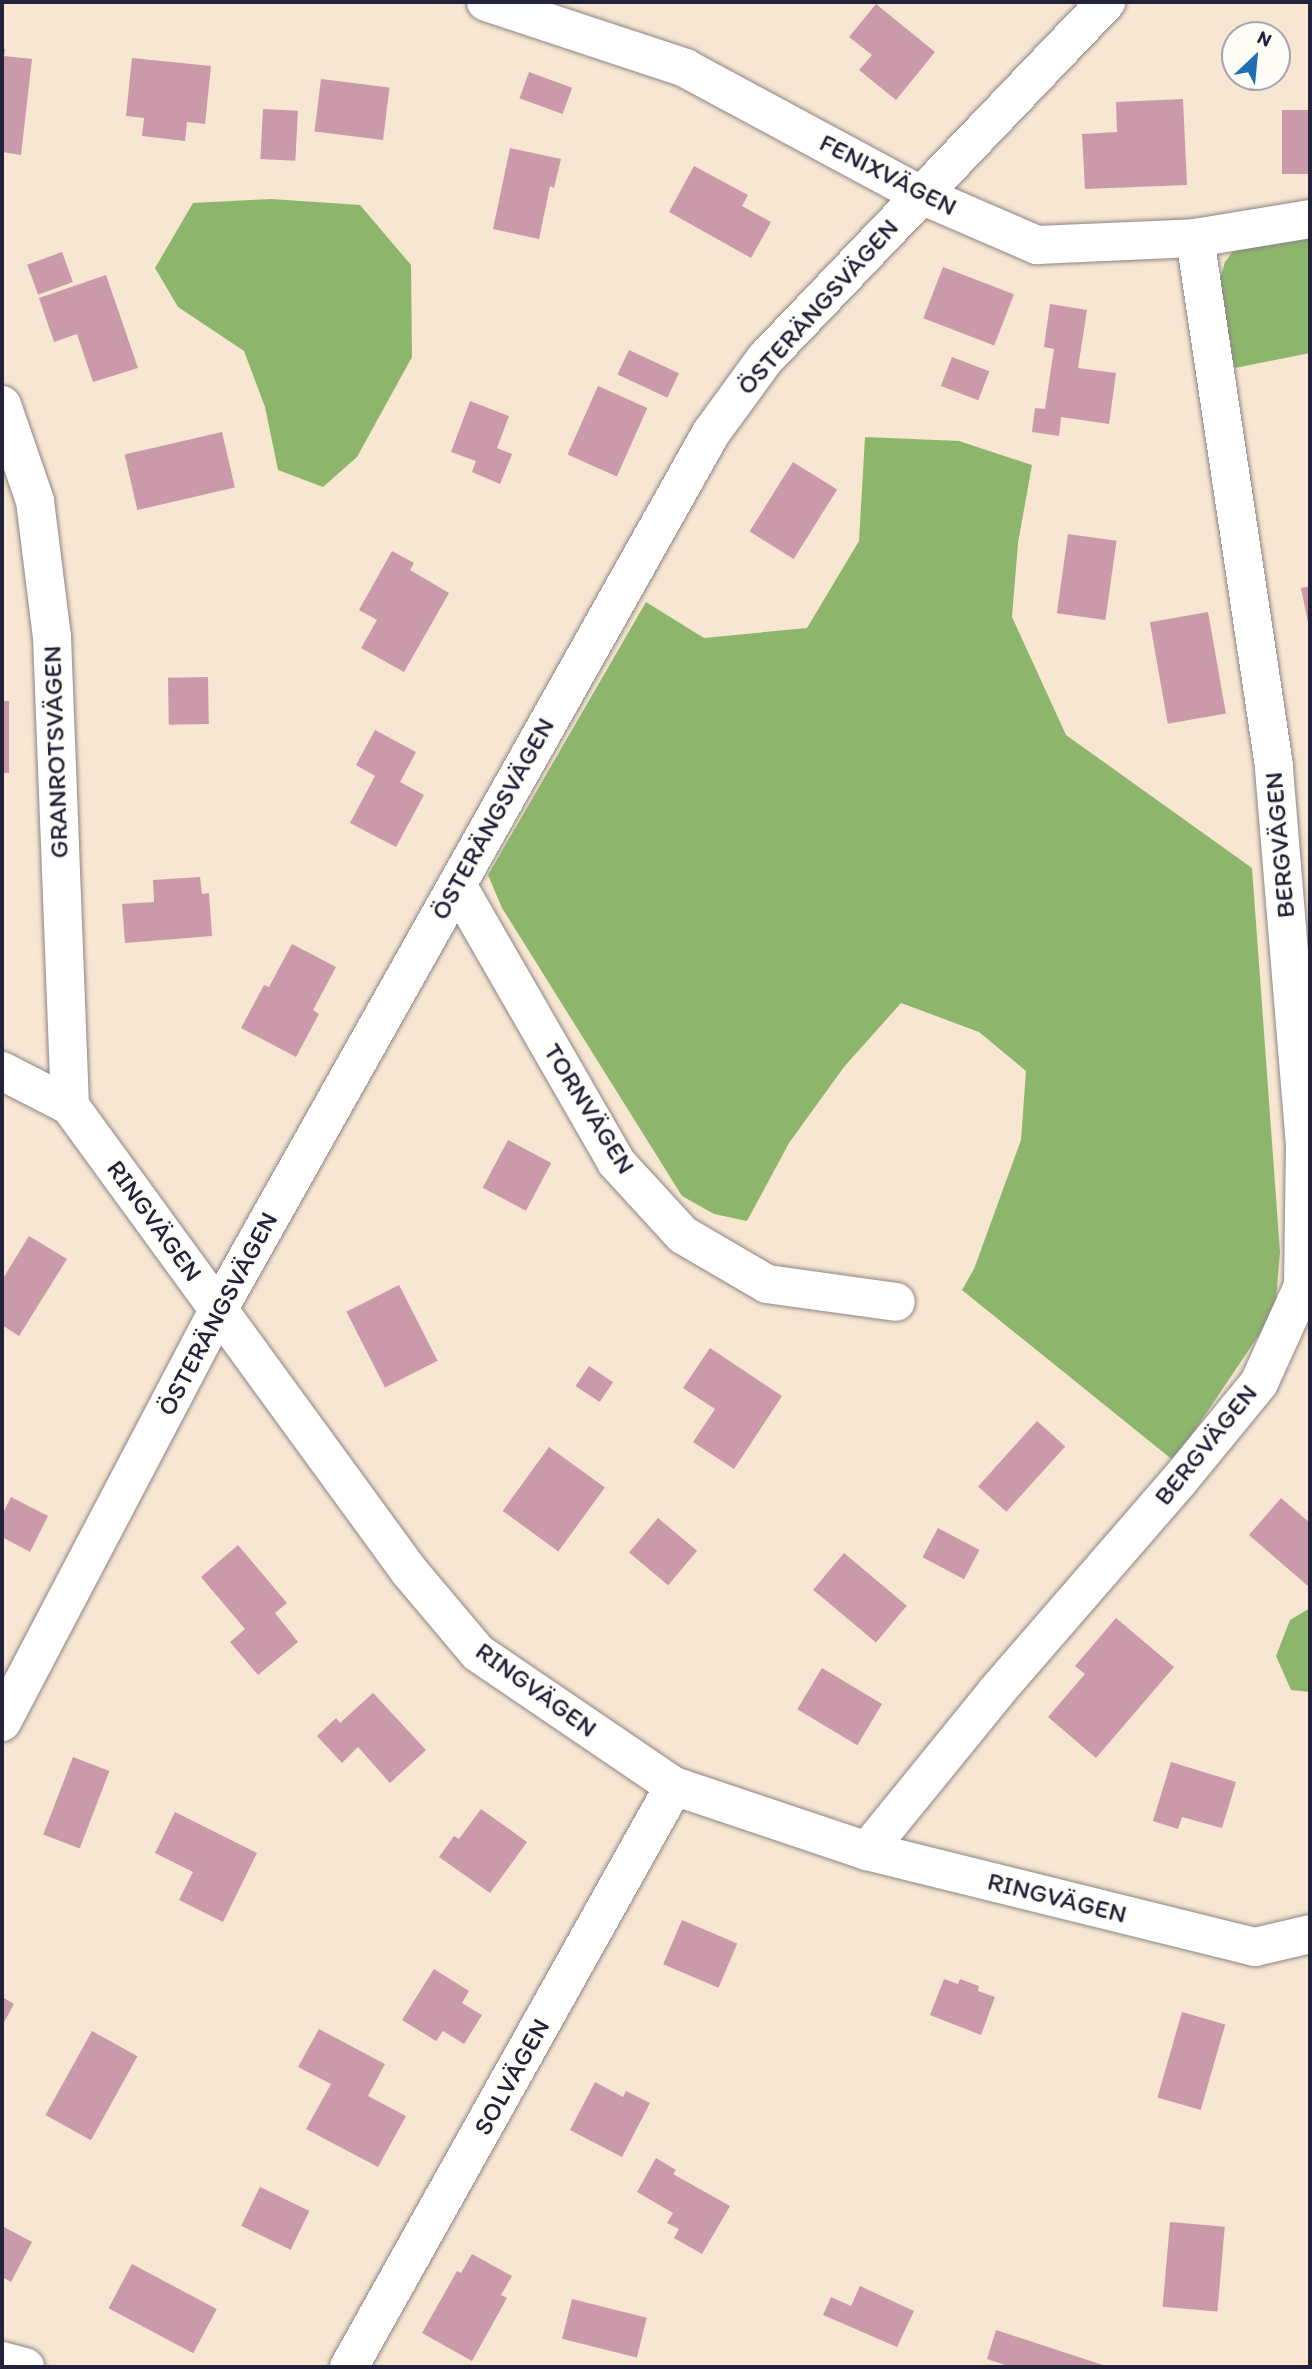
<!DOCTYPE html>
<html>
<head>
<meta charset="utf-8">
<style>
  body { margin:0 }
  #map { position:relative; width:1312px; height:2369px; overflow:hidden; background:#f7e6d1; font-family:Itim,sans-serif }
  div>[style] { position:absolute }
  [style*='--x'] { left:calc(var(--x)*1px); top:calc(var(--y)*1px); width:calc(var(--w)*1px); rotate:calc(var(--a)*1deg) }
  .forest>* { inset:0; background:#8db66c }
  .building>* { inset:0; background:#ca9aaa; transform-origin:0 0 }
  .roads { filter:drop-shadow(0 0 2px #8c8486) drop-shadow(0 0 2px #8c8486) }
  .street>* { height:38px; margin:-19px; padding:0 19px; transform-origin:19px; border-radius:19px; background:#fff }
  span { translate:-50% -50%; white-space:nowrap; text-align:center; line-height:1.15; -webkit-text-stroke:5px #fdfcf7; paint-order:stroke }
  .street-label { font-size:26px; color:#22223b }
  .frame { position:absolute; inset:0; border:4px solid #22223b; pointer-events:none }
  .north { position:absolute; left:1221px; top:21px; width:70px; height:70px; box-sizing:border-box; background:#fdfcf7; border:2px solid #a5a5ac; border-radius:50%; rotate:26deg; font-size:19px; font-weight:700; line-height:28px; text-align:center; color:#22223b }
  .north::after { content:''; display:block; margin:auto; width:24px; height:32px; background:#1f6fb2; clip-path:polygon(50% 0,100% 100%,50% 72%,0 100%) }
</style>
</head>
<body>
<div id="map">
  <div class="forest">
    <div style="clip-path:polygon(271px 199px,360px 205px,411px 265px,412px 357px,357px 457px,323px 487px,278px 470px,265px 407px,244px 351px,178px 307px,155px 268px,193px 203px)"></div>
    <div style="clip-path:polygon(1310px 233px,1310px 353px,1235px 368px,1225px 330px,1219px 283px,1225px 262px,1237px 246px)"></div>
    <div style="clip-path:polygon(865px 437px,959px 441px,1032px 465px,1018px 543px,1012px 617px,1066px 735px,1252px 868px,1280px 1252px,1275px 1311px,1174px 1461px,962px 1290px,974px 1269px,1021px 1140px,1026px 1071px,979px 1032px,901px 1003px,844px 1067px,789px 1143px,747px 1221px,714px 1214px,682px 1196px,502px 908px,488px 875px,646px 602px,704px 638px,807px 628px,859px 541px)"></div>
    <div style="clip-path:polygon(1310px 1608px,1310px 1692px,1291px 1690px,1276px 1656px,1290px 1620px)"></div>
  </div>
  <div class="building">
    <div style="clip-path:polygon(876px 4px,935px 52px,896px 100px,859px 70px,872px 55px,849px 37px)"></div>
    <div style="clip-path:polygon(2px 49px,5px 49px,4px 56px,32px 59px,21px 155px,2px 152px)"></div>
    <div style="clip-path:polygon(132px 58px,211px 66px,205px 124px,187px 122px,185px 141px,142px 136px,144px 118px,126px 116px)"></div>
    <div style="left:529px;top:72px;width:46px;height:28px;rotate:20deg"></div>
    <div style="left:321px;top:79px;width:69px;height:53px;rotate:7deg"></div>
    <div style="clip-path:polygon(1183px 99px,1187px 185px,1085px 189px,1082px 134px,1117px 132px,1116px 102px)"></div>
    <div style="left:263px;top:109px;width:35px;height:50px;rotate:3deg"></div>
    <div style="left:1282px;top:110px;width:28px;height:64px"></div>
    <div style="clip-path:polygon(510px 148px,561px 159px,554px 188px,550px 186px,539px 239px,493px 229px)"></div>
    <div style="clip-path:polygon(694px 166px,748px 195px,742px 206px,771px 222px,751px 258px,669px 212px)"></div>
    <div style="left:62px;top:252px;width:32px;height:37px;rotate:70deg"></div>
    <div style="left:943px;top:267px;width:76px;height:55px;rotate:21deg"></div>
    <div style="clip-path:polygon(106px 275px,138px 368px,93px 382px,77px 334px,54px 342px,39px 298px)"></div>
    <div style="clip-path:polygon(1050px 304px,1087px 310px,1078px 368px,1116px 373px,1109px 424px,1061px 417px,1059px 436px,1032px 432px,1035px 408px,1045px 409px,1054px 349px,1044px 347px)"></div>
    <div style="left:629px;top:350px;width:55px;height:27px;rotate:25deg"></div>
    <div style="left:952px;top:357px;width:40px;height:31px;rotate:21deg"></div>
    <div style="left:598px;top:386px;width:54px;height:75px;rotate:24deg"></div>
    <div style="clip-path:polygon(470px 401px,509px 416px,497px 448px,512px 454px,500px 484px,472px 472px,476px 461px,451px 452px)"></div>
    <div style="left:222px;top:432px;width:57px;height:100px;rotate:77deg"></div>
    <div style="left:793px;top:462px;width:52px;height:82px;rotate:32deg"></div>
    <div style="left:1068px;top:534px;width:49px;height:80px;rotate:8deg"></div>
    <div style="clip-path:polygon(392px 551px,414px 563px,410px 570px,449px 593px,404px 672px,361px 648px,377px 620px,359px 610px)"></div>
    <div style="clip-path:polygon(1310px 586px,1310px 627px,1309px 627px,1301px 588px)"></div>
    <div style="left:1208px;top:612px;width:103px;height:59px;rotate:80deg"></div>
    <div style="left:208px;top:677px;width:47px;height:40px;rotate:89deg"></div>
    <div style="left:2px;top:701px;width:7px;height:72px"></div>
    <div style="clip-path:polygon(375px 730px,416px 752px,400px 782px,424px 795px,396px 847px,350px 823px,375px 776px,356px 765px)"></div>
    <div style="clip-path:polygon(200px 877px,202px 894px,209px 893px,212px 936px,125px 943px,122px 904px,154px 902px,153px 880px)"></div>
    <div style="clip-path:polygon(292px 944px,336px 967px,313px 1010px,319px 1014px,296px 1057px,241px 1028px,264px 985px,269px 987px)"></div>
    <div style="left:508px;top:1140px;width:49px;height:54px;rotate:28deg"></div>
    <div style="clip-path:polygon(29px 1236px,67px 1259px,19px 1336px,2px 1325px,2px 1280px)"></div>
    <div style="left:399px;top:1285px;width:85px;height:59px;rotate:63deg"></div>
    <div style="clip-path:polygon(710px 1348px,782px 1396px,734px 1469px,693px 1442px,715px 1409px,683px 1388px)"></div>
    <div style="left:589px;top:1366px;width:29px;height:24px;rotate:34deg"></div>
    <div style="left:1037px;top:1421px;width:38px;height:88px;rotate:42deg"></div>
    <div style="left:549px;top:1447px;width:69px;height:79px;rotate:36deg"></div>
    <div style="clip-path:polygon(11px 1497px,48px 1516px,30px 1552px,2px 1537px,2px 1515px)"></div>
    <div style="clip-path:polygon(1281px 1498px,1310px 1523px,1309px 1587px,1249px 1535px)"></div>
    <div style="left:658px;top:1518px;width:51px;height:45px;rotate:40deg"></div>
    <div style="left:938px;top:1528px;width:47px;height:33px;rotate:28deg"></div>
    <div style="clip-path:polygon(238px 1545px,287px 1603px,275px 1613px,298px 1642px,258px 1675px,230px 1642px,245px 1629px,201px 1577px)"></div>
    <div style="left:844px;top:1553px;width:82px;height:48px;rotate:40deg"></div>
    <div style="clip-path:polygon(1116px 1618px,1174px 1667px,1096px 1758px,1048px 1717px,1085px 1674px,1075px 1666px)"></div>
    <div style="left:822px;top:1668px;width:70px;height:48px;rotate:31deg"></div>
    <div style="clip-path:polygon(373px 1693px,426px 1750px,390px 1783px,358px 1747px,342px 1763px,317px 1736px,336px 1718px,340px 1723px)"></div>
    <div style="left:73px;top:1757px;width:39px;height:83px;rotate:21deg"></div>
    <div style="clip-path:polygon(1171px 1762px,1236px 1782px,1222px 1828px,1182px 1817px,1178px 1829px,1153px 1821px)"></div>
    <div style="clip-path:polygon(481px 1809px,527px 1842px,490px 1893px,439px 1857px,454px 1836px,459px 1839px)"></div>
    <div style="clip-path:polygon(175px 1812px,257px 1853px,223px 1922px,179px 1900px,193px 1872px,155px 1853px)"></div>
    <div style="left:682px;top:1920px;width:60px;height:48px;rotate:23deg"></div>
    <div style="clip-path:polygon(434px 1969px,469px 1991px,462px 2003px,482px 2015px,464px 2044px,443px 2031px,436px 2041px,402px 2020px)"></div>
    <div style="clip-path:polygon(944px 1979px,958px 1984px,960px 1979px,979px 1986px,978px 1991px,995px 1997px,981px 2035px,930px 2015px)"></div>
    <div style="clip-path:polygon(2px 1997px,14px 2004px,2px 2026px)"></div>
    <div style="left:1182px;top:2012px;width:45px;height:89px;rotate:16deg"></div>
    <div style="clip-path:polygon(319px 2029px,385px 2064px,368px 2096px,406px 2116px,378px 2167px,306px 2129px,331px 2084px,298px 2067px)"></div>
    <div style="left:92px;top:2031px;width:52px;height:96px;rotate:29deg"></div>
    <div style="clip-path:polygon(595px 2082px,623px 2097px,626px 2091px,650px 2103px,622px 2157px,570px 2130px)"></div>
    <div style="clip-path:polygon(656px 2158px,676px 2170px,673px 2174px,730px 2206px,702px 2254px,674px 2238px,679px 2229px,667px 2223px,673px 2213px,637px 2192px)"></div>
    <div style="left:260px;top:2187px;width:55px;height:43px;rotate:26deg"></div>
    <div style="left:1170px;top:2222px;width:55px;height:85px;rotate:5deg"></div>
    <div style="clip-path:polygon(2px 2226px,32px 2242px,11px 2282px,2px 2277px)"></div>
    <div style="clip-path:polygon(472px 2254px,512px 2276px,501px 2295px,507px 2298px,472px 2361px,422px 2333px,457px 2271px,461px 2273px)"></div>
    <div style="left:132px;top:2264px;width:96px;height:50px;rotate:28deg"></div>
    <div style="clip-path:polygon(860px 2286px,914px 2311px,897px 2347px,823px 2315px,831px 2297px,851px 2306px)"></div>
    <div style="left:572px;top:2299px;width:77px;height:41px;rotate:14deg"></div>
    <div style="clip-path:polygon(996px 2330px,1109px 2367px,1011px 2367px,987px 2359px)"></div>
  </div>
  <div class="roads">
    <div class="street">
      <div style="--x:486;--y:2;--w:210;--a:18.3"></div>
      <div style="--x:685;--y:68;--w:266;--a:28.3"></div>
      <div style="--x:919;--y:194;--w:129;--a:23.4"></div>
      <div style="--x:1037;--y:245;--w:158;--a:-2.5"></div>
      <div style="--x:1195;--y:238;--w:117;--a:-9.4"></div>
      <div style="--x:2;--y:405;--w:102;--a:71"></div>
      <div style="--x:35;--y:501;--w:137;--a:82.9"></div>
      <div style="--x:52;--y:637;--w:469;--a:87.8"></div>
      <div style="--x:457;--y:885;--w:319;--a:60.1"></div>
      <div style="--x:616;--y:1162;--w:99;--a:47.5"></div>
      <div style="--x:683;--y:1235;--w:97;--a:30.3"></div>
      <div style="--x:767;--y:1284;--w:130;--a:7.9"></div>
      <div style="--x:2;--y:1071;--w:76;--a:27.2"></div>
      <div style="--x:70;--y:1106;--w:575;--a:53.91"></div>
      <div style="--x:409;--y:1571;--w:107;--a:49.9"></div>
      <div style="--x:478;--y:1653;--w:237;--a:34.2"></div>
      <div style="--x:674;--y:1786;--w:204;--a:18.6"></div>
      <div style="--x:867;--y:1851;--w:400;--a:13.9"></div>
      <div style="--x:1255;--y:1947;--w:57;--a:-13.3"></div>
      <div style="--x:2;--y:1722;--w:465;--a:-62.3"></div>
      <div style="--x:218;--y:1310;--w:1006;--a:-60.66"></div>
      <div style="--x:711;--y:433;--w:92;--a:-53.9"></div>
      <div style="--x:765;--y:359;--w:494;--a:-46.3"></div>
      <div style="--x:867;--y:1851;--w:205;--a:-50.9"></div>
      <div style="--x:996;--y:1692;--w:278;--a:-49.1"></div>
      <div style="--x:1178;--y:1482;--w:128;--a:-50.7"></div>
      <div style="--x:1259;--y:1383;--w:107;--a:-65.6"></div>
      <div style="--x:1303;--y:1286;--w:140;--a:-89.2"></div>
      <div style="--x:1305;--y:1146;--w:381;--a:-94.7"></div>
      <div style="--x:1274;--y:766;--w:534;--a:-98.51"></div>
      <div style="--x:2;--y:2361;--w:24;--a:15"></div>
      <div style="--x:349;--y:2367;--w:666;--a:-60.78"></div>
    </div>
  </div>
  <div class="street-label">
    <span style="left:888px;top:175px;rotate:27deg">FENIXVÄGEN</span>
    <span style="left:818px;top:307px;rotate:-48deg">ÖSTERÄNGSVÄGEN</span>
    <span style="left:56px;top:752px;rotate:-92deg">GRANROTSVÄGEN</span>
    <span style="left:493px;top:819px;rotate:-61deg">ÖSTERÄNGSVÄGEN</span>
    <span style="left:1280px;top:845px;rotate:-95deg">BERGVÄGEN</span>
    <span style="left:589px;top:1109px;rotate:58deg">TORNVÄGEN</span>
    <span style="left:154px;top:1221px;rotate:54deg">RINGVÄGEN</span>
    <span style="left:218px;top:1314px;rotate:-62deg">ÖSTERÄNGSVÄGEN</span>
    <span style="left:1206px;top:1445px;rotate:-51deg">BERGVÄGEN</span>
    <span style="left:536px;top:1690px;rotate:36deg">RINGVÄGEN</span>
    <span style="left:1057px;top:1898px;rotate:14deg">RINGVÄGEN</span>
    <span style="left:512px;top:2077px;rotate:-61deg">SOLVÄGEN</span>
  </div>
  <div class="frame"></div>
  <div class="north">N</div>
</div>
</body>
</html>
